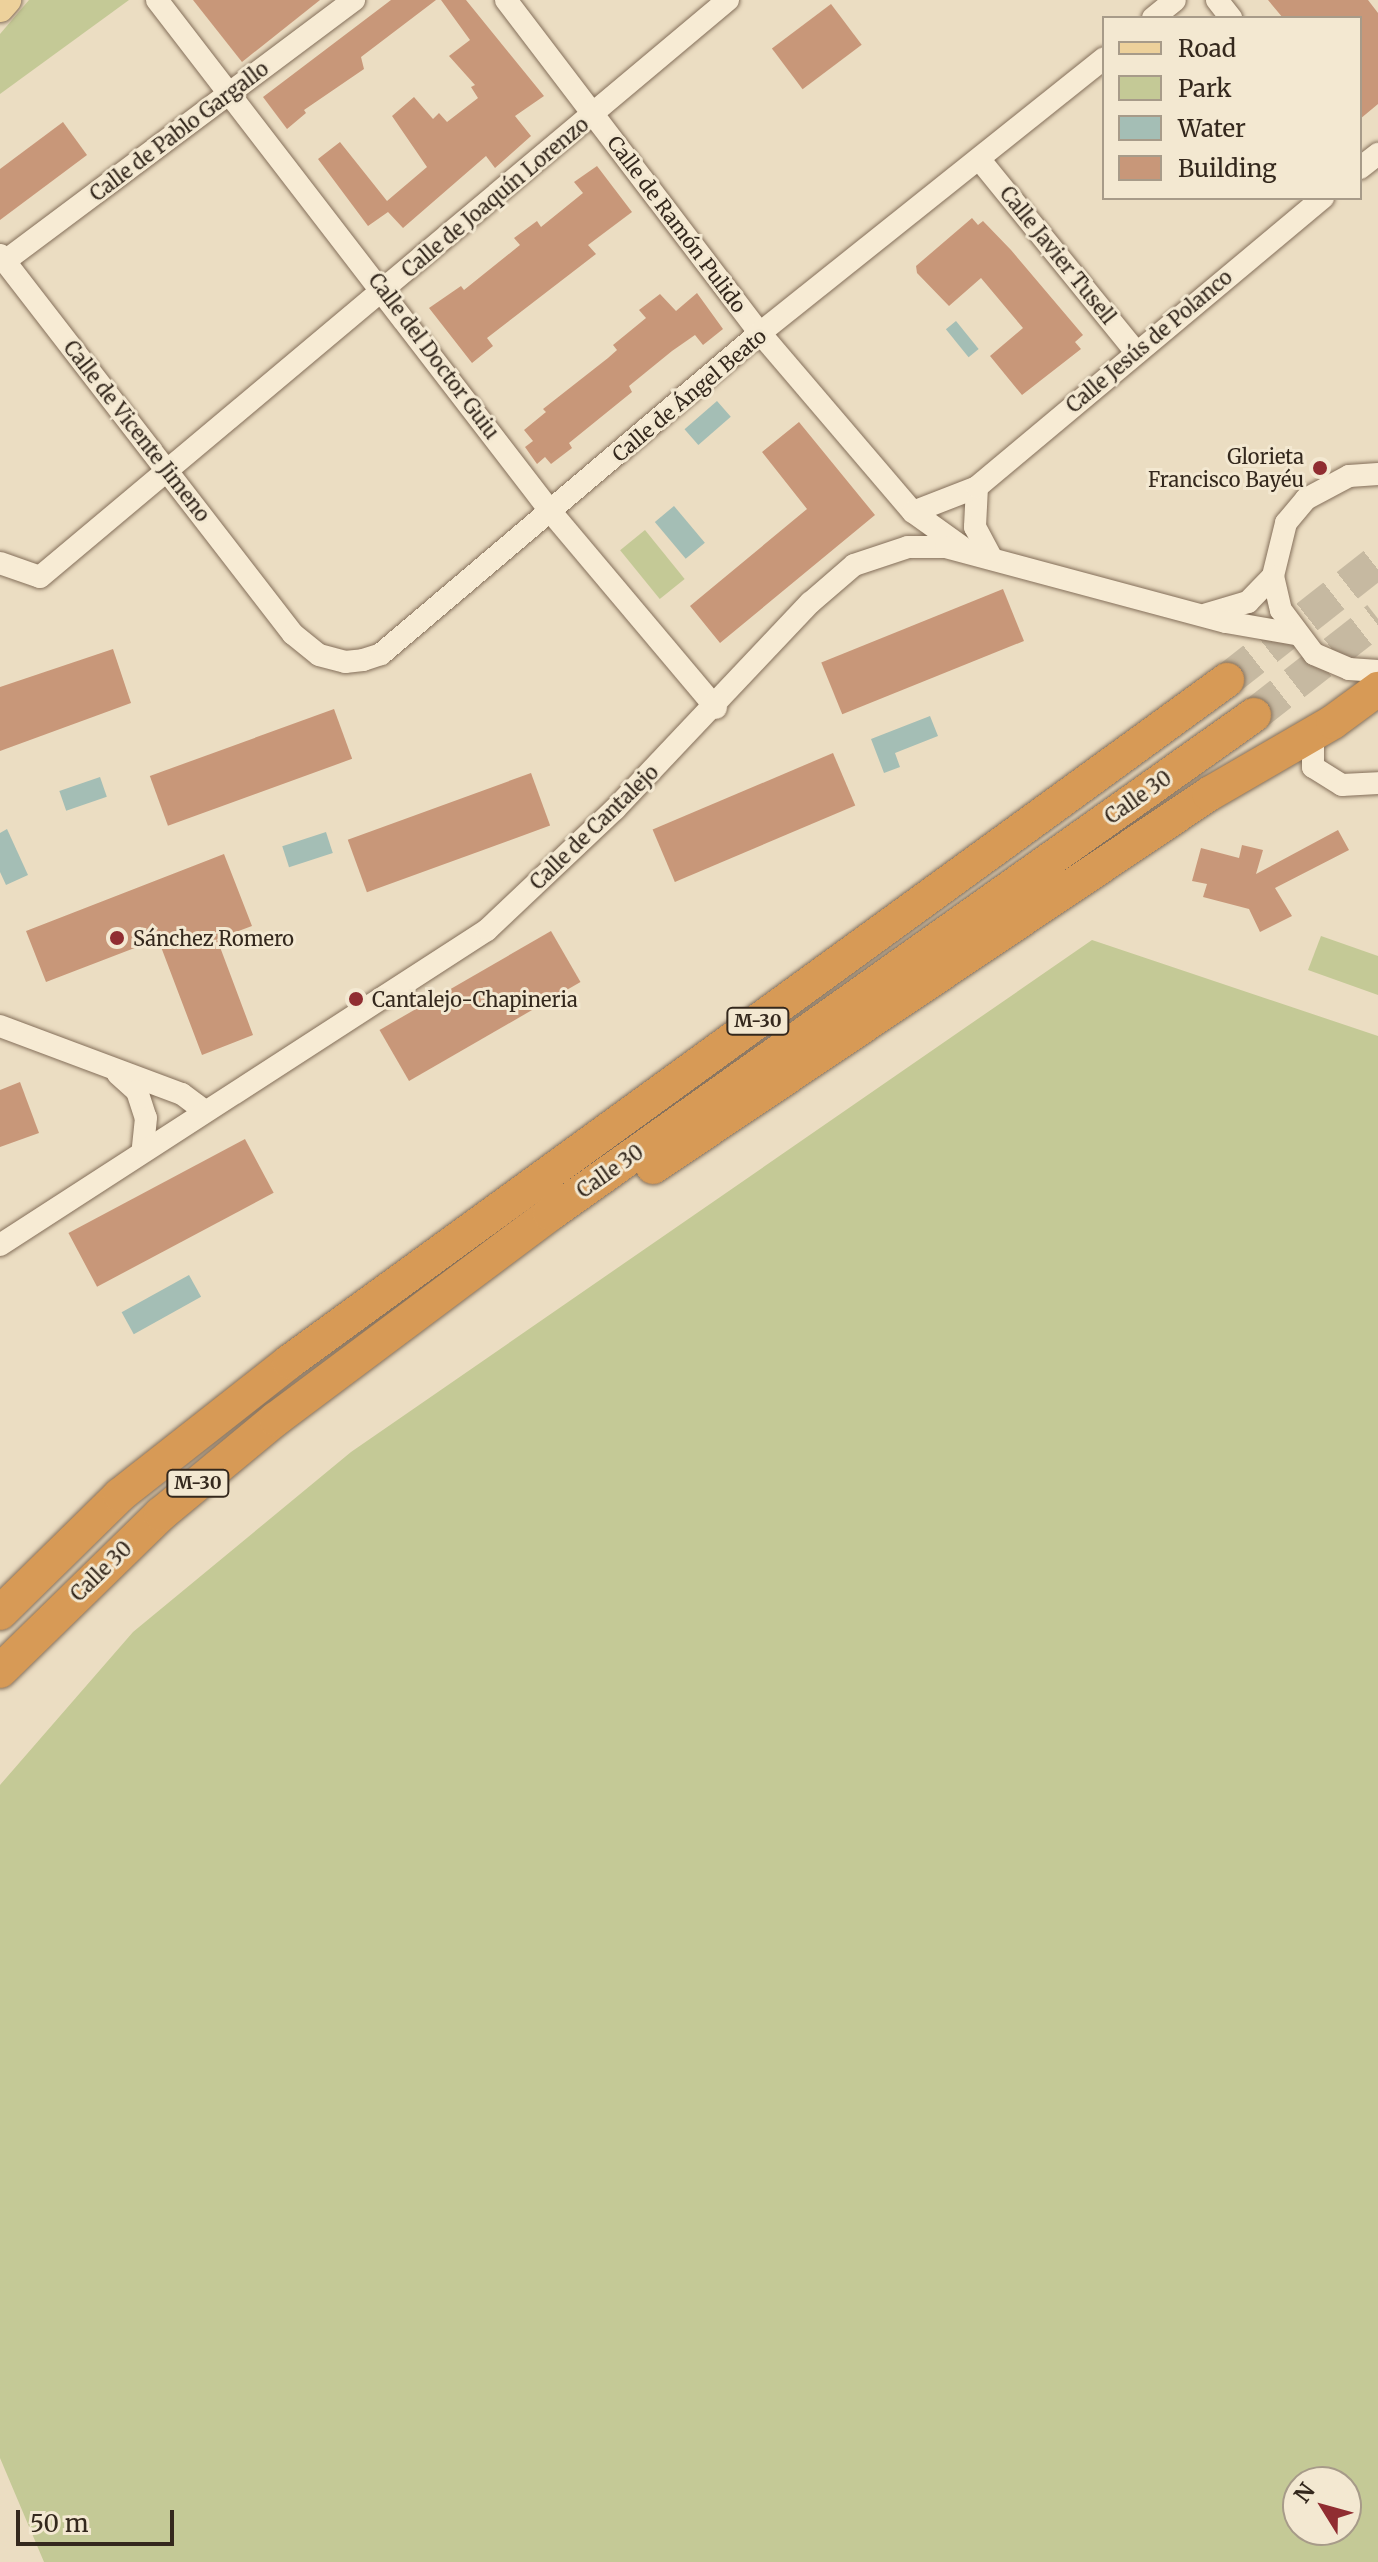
<!DOCTYPE html>
<html>
<head>
<meta charset="utf-8">
<style>
  body { margin:0 }
  #map { position:relative; width:1378px; height:2562px; overflow:hidden; background:#ebddc2; font-family:Merriweather,serif }
  div>[style] { position:absolute }
  [style*='--x'] { left:calc(var(--x)*1px); top:calc(var(--y)*1px); width:calc(var(--w)*1px); rotate:calc(var(--a)*1deg) }
  .green>* { inset:0; background:#c4c996; transform-origin:0 0 }
  .water>* { inset:0; background:#a4beb5; transform-origin:0 0 }
  .building>* { inset:0; background:#c89779; transform-origin:0 0 }
  .highway-tunnel>* { height:34px; margin-top:-17px; transform-origin:0; background:repeating-linear-gradient(90deg,#c6b9a1 0 34px,transparent 0 51px) }
  .roads { filter:drop-shadow(0 0 2px #846f5a) drop-shadow(0 0 2px #846f5a) }
  .minor>* { height:22px; margin:-11px; padding:0 11px; transform-origin:11px; border-radius:11px; background:#f7ebd4 }
  .major>* { height:28px; margin:-14px; padding:0 14px; transform-origin:14px; border-radius:14px; background:#edd19b }
  .highway>* { height:34px; margin:-17px; padding:0 17px; transform-origin:17px; border-radius:17px; background:#d79a56 }
  .dots>* { width:22px; height:22px; translate:-50% -50%; box-sizing:border-box; border:4px solid #f3e8d1; border-radius:50% }
  span { translate:-50% -50%; white-space:nowrap; text-align:center; line-height:1.15; -webkit-text-stroke:6px #f3e8d1; paint-order:stroke }
  .shield-label span { padding:2px 6px; background:#f3e8d1; border:2px solid; border-radius:6px; -webkit-text-stroke-width:0 }
  .shield-label { font-size:18px; color:#34281d; font-weight:700 }
  .street-label { font-size:20px; color:#34281d }
  .poi-label { font-size:20px; color:#34281d }
  .right { translate:-100% -50%; text-align:right }
  .left { translate:0 -50%; text-align:left }
  .legend { position:absolute; left:1102px; top:16px; width:260px; height:184px; box-sizing:border-box; background:#f3e8d1; border:2px solid #a79b89; margin:0; padding:10px 14px; list-style:none; font-size:24px; color:#34281d }
  .legend li { display:flex; align-items:center; gap:16px; height:40px }
  .legend b { width:40px; border:2px solid #a79b89 }
  .north { position:absolute; left:1282px; top:2466px; width:80px; height:80px; box-sizing:border-box; background:#f3e8d1; border:2px solid #a79b89; border-radius:50%; rotate:307deg; font-size:22px; font-weight:700; line-height:32px; text-align:center; color:#34281d }
  .north::after { content:''; display:block; margin:auto; width:28px; height:36px; background:#902d31; clip-path:polygon(50% 0,100% 100%,50% 72%,0 100%) }
  .scale { position:absolute; left:16px; top:2510px; width:158px; height:36px; box-sizing:border-box; border:4px solid #34281d; border-top:0; padding-left:10px; font-size:24px; line-height:28px; white-space:nowrap; color:#34281d; -webkit-text-stroke:6px #f3e8d1; paint-order:stroke }
</style>
</head>
<body>
<div id="map">
  <div class="green">
    <div style="clip-path:polygon(29px 0,129px 0,0 94px,0 34px)"></div>
    <div style="left:645px;top:530px;width:63px;height:32px;rotate:51deg"></div>
    <div style="clip-path:polygon(1321px 936px,1378px 956px,1378px 995px,1308px 970px)"></div>
    <div style="clip-path:polygon(evenodd,1092px 940px,1378px 1036px,1378px 2562px,44px 2562px,0 2458px,0 1785px,133px 1632px,351px 1452px,1092px 940px,1298px 2482px,1346px 2482px,1346px 2530px,1298px 2530px,1298px 2482px)"></div>
  </div>
  <div class="water">
    <div style="left:956px;top:321px;width:36px;height:13px;rotate:51deg"></div>
    <div style="left:717px;top:401px;width:21px;height:43px;rotate:49deg"></div>
    <div style="left:674px;top:506px;width:48px;height:25px;rotate:50deg"></div>
    <div style="clip-path:polygon(930px 716px,938px 736px,895px 753px,900px 767px,884px 773px,871px 739px)"></div>
    <div style="left:100px;top:777px;width:21px;height:43px;rotate:71deg"></div>
    <div style="clip-path:polygon(7px 829px,28px 875px,6px 885px,0 872px,0 833px)"></div>
    <div style="left:326px;top:832px;width:22px;height:46px;rotate:72deg"></div>
    <div style="left:189px;top:1275px;width:25px;height:77px;rotate:61deg"></div>
  </div>
  <div class="building">
    <div style="clip-path:polygon(193px 0,320px 0,242px 62px)"></div>
    <div style="clip-path:polygon(391px 0,436px 0,361px 57px,364px 69px,304px 110px,306px 113px,287px 129px,263px 97px)"></div>
    <div style="clip-path:polygon(441px 0,466px 0,544px 96px,515px 116px,531px 136px,495px 168px,486px 156px,403px 228px,388px 212px,368px 226px,318px 159px,340px 142px,387px 201px,427px 167px,392px 116px,414px 97px,433px 119px,439px 113px,447px 122px,478px 98px,471px 87px,475px 85px,449px 56px,470px 40px)"></div>
    <div style="clip-path:polygon(1268px 0,1368px 0,1378px 13px,1378px 104px,1360px 119px,1360px 18px,1283px 18px)"></div>
    <div style="left:831px;top:4px;width:51px;height:74px;rotate:53deg"></div>
    <div style="clip-path:polygon(63px 122px,87px 155px,0 220px,0 169px)"></div>
    <div style="clip-path:polygon(597px 166px,632px 212px,588px 245px,596px 254px,487px 338px,493px 346px,472px 363px,429px 308px,461px 286px,464px 290px,520px 245px,514px 238px,537px 221px,541px 227px,583px 193px,574px 182px)"></div>
    <div style="clip-path:polygon(972px 218px,978px 225px,983px 221px,1011px 250px,1083px 335px,1075px 342px,1081px 349px,1022px 395px,990px 356px,1023px 328px,981px 278px,949px 306px,917px 273px,916px 266px)"></div>
    <div style="clip-path:polygon(697px 293px,723px 329px,703px 345px,695px 335px,672px 351px,629px 386px,632px 392px,569px 443px,572px 448px,551px 464px,545px 457px,537px 464px,525px 447px,533px 441px,524px 430px,546px 412px,543px 409px,608px 358px,617px 350px,613px 345px,646px 318px,639px 310px,660px 294px,676px 311px)"></div>
    <div style="clip-path:polygon(799px 422px,875px 515px,720px 643px,690px 606px,807px 509px,762px 452px)"></div>
    <div style="left:1003px;top:589px;width:56px;height:196px;rotate:68deg"></div>
    <div style="clip-path:polygon(113px 649px,131px 703px,0 751px,0 687px)"></div>
    <div style="left:334px;top:709px;width:53px;height:196px;rotate:70deg"></div>
    <div style="left:833px;top:753px;width:57px;height:196px;rotate:67deg"></div>
    <div style="left:531px;top:773px;width:56px;height:195px;rotate:70deg"></div>
    <div style="clip-path:polygon(1338px 830px,1349px 850px,1275px 888px,1292px 916px,1260px 932px,1249px 909px,1203px 897px,1207px 884px,1192px 881px,1201px 848px,1239px 858px,1242px 845px,1263px 850px,1256px 874px)"></div>
    <div style="clip-path:polygon(224px 854px,252px 926px,217px 939px,253px 1035px,202px 1055px,158px 939px,46px 982px,26px 931px)"></div>
    <div style="left:551px;top:931px;width:59px;height:198px;rotate:60deg"></div>
    <div style="clip-path:polygon(20px 1082px,39px 1133px,0 1147px,0 1090px)"></div>
    <div style="left:245px;top:1139px;width:61px;height:200px;rotate:62deg"></div>
  </div>
  <div class="highway-tunnel">
    <div style="--x:1227;--y:680;--w:192;--a:-38.2"></div>
    <div style="--x:1254;--y:715;--w:157;--a:-38"></div>
  </div>
  <div class="roads">
    <div class="minor">
      <div style="--x:157;--y:0;--w:646;--a:52.42"></div>
      <div style="--x:551;--y:512;--w:256;--a:49.9"></div>
      <div style="--x:506;--y:0;--w:419;--a:52.7"></div>
      <div style="--x:760;--y:333;--w:235;--a:49.5"></div>
      <div style="--x:913;--y:512;--w:60;--a:35.5"></div>
      <div style="--x:1217;--y:0;--w:23;--a:52"></div>
      <div style="--x:1153;--y:18;--w:28;--a:-39"></div>
      <div style="--x:980;--y:160;--w:246;--a:50.9"></div>
      <div style="--x:1360;--y:168;--w:23;--a:-38"></div>
      <div style="--x:0;--y:255;--w:479;--a:52.3"></div>
      <div style="--x:293;--y:634;--w:33;--a:39"></div>
      <div style="--x:319;--y:655;--w:27;--a:15"></div>
      <div style="--x:345;--y:662;--w:18;--a:-6"></div>
      <div style="--x:363;--y:660;--w:19;--a:-18"></div>
      <div style="--x:381;--y:654;--w:497;--a:-40.3"></div>
      <div style="--x:760;--y:333;--w:440;--a:-38.6"></div>
      <div style="--x:5;--y:261;--w:436;--a:-36.8"></div>
      <div style="--x:1378;--y:474;--w:29;--a:176"></div>
      <div style="--x:1349;--y:476;--w:49;--a:151.9"></div>
      <div style="--x:1306;--y:499;--w:31;--a:130"></div>
      <div style="--x:1286;--y:523;--w:55;--a:103.8"></div>
      <div style="--x:1273;--y:576;--w:35;--a:77"></div>
      <div style="--x:1281;--y:610;--w:55;--a:53.1"></div>
      <div style="--x:1314;--y:654;--w:38;--a:23"></div>
      <div style="--x:1349;--y:669;--w:29;--a:4"></div>
      <div style="--x:977;--y:487;--w:40;--a:92.9"></div>
      <div style="--x:975;--y:527;--w:36;--a:62"></div>
      <div style="--x:913;--y:512;--w:69;--a:-21.3"></div>
      <div style="--x:977;--y:487;--w:451;--a:-39.9"></div>
      <div style="--x:0;--y:563;--w:42;--a:19.3"></div>
      <div style="--x:40;--y:577;--w:898;--a:-39.99"></div>
      <div style="--x:1207;--y:614;--w:43;--a:-16.3"></div>
      <div style="--x:1248;--y:602;--w:36;--a:-46"></div>
      <div style="--x:1313;--y:732;--w:35;--a:90"></div>
      <div style="--x:1313;--y:767;--w:34;--a:32"></div>
      <div style="--x:1342;--y:785;--w:36;--a:-3"></div>
      <div style="--x:0;--y:1026;--w:194;--a:20.5"></div>
      <div style="--x:182;--y:1094;--w:26;--a:37"></div>
      <div style="--x:118;--y:1074;--w:25;--a:42"></div>
      <div style="--x:137;--y:1091;--w:28;--a:72"></div>
      <div style="--x:146;--y:1118;--w:31;--a:96"></div>
      <div style="--x:0;--y:1245;--w:580;--a:-32.9"></div>
      <div style="--x:487;--y:930;--w:176;--a:-43.4"></div>
      <div style="--x:615;--y:809;--w:284;--a:-46.6"></div>
      <div style="--x:810;--y:603;--w:58;--a:-40.8"></div>
      <div style="--x:854;--y:565;--w:57;--a:-18.4"></div>
      <div style="--x:908;--y:547;--w:38;--a:0"></div>
      <div style="--x:946;--y:547;--w:290;--a:15"></div>
      <div style="--x:1226;--y:622;--w:70;--a:9.9"></div>
    </div>
    <div class="major">
      <div style="--x:0;--y:8;--w:11;--a:-49"></div>
    </div>
    <div class="highway">
      <div style="--x:653;--y:1167;--w:670;--a:-33.86"></div>
      <div style="--x:1209;--y:794;--w:143;--a:-30.1"></div>
      <div style="--x:1333;--y:722;--w:56;--a:-36.3"></div>
      <div style="--x:0;--y:1613;--w:168;--a:-44.5"></div>
      <div style="--x:120;--y:1495;--w:215;--a:-38.2"></div>
      <div style="--x:289;--y:1362;--w:1160;--a:-36.02"></div>
      <div style="--x:0;--y:1671;--w:225;--a:-44.3"></div>
      <div style="--x:161;--y:1514;--w:149;--a:-39.6"></div>
      <div style="--x:276;--y:1419;--w:342;--a:-36.8"></div>
      <div style="--x:550;--y:1214;--w:863;--a:-35.33"></div>
    </div>
  </div>
  <div class="dots">
    <div style="left:1320px;top:468px;background:#902d31"></div>
    <div style="left:117px;top:938px;background:#902d31"></div>
    <div style="left:356px;top:999px;background:#902d31"></div>
  </div>
  <div class="shield-label">
    <span style="left:758px;top:1021px">M-30</span>
    <span style="left:198px;top:1483px">M-30</span>
  </div>
  <div class="street-label">
    <span style="left:179px;top:131px;rotate:-37deg">Calle de Pablo Gargallo</span>
    <span style="left:495px;top:197px;rotate:-40deg">Calle de Joaquín Lorenzo</span>
    <span style="left:677px;top:224px;rotate:53deg">Calle de Ramón Pulido</span>
    <span style="left:1058px;top:255px;rotate:51deg">Calle Javier Tusell</span>
    <span style="left:1149px;top:341px;rotate:-40deg">Calle Jesús de Polanco</span>
    <span style="left:434px;top:356px;rotate:53deg">Calle del Doctor Guiu</span>
    <span style="left:689px;top:395px;rotate:-40deg">Calle de Ángel Beato</span>
    <span style="left:137px;top:431px;rotate:52deg">Calle de Vicente Jimeno</span>
    <span style="left:1138px;top:797px;rotate:-35deg">Calle 30</span>
    <span style="left:594px;top:827px;rotate:-44deg">Calle de Cantalejo</span>
    <span style="left:610px;top:1171px;rotate:-35deg">Calle 30</span>
    <span style="left:101px;top:1571px;rotate:-44deg">Calle 30</span>
  </div>
  <div class="poi-label">
    <span class="right" style="left:1304px;top:468px">Glorieta<br>Francisco Bayéu</span>
    <span class="left" style="left:133px;top:938px">Sánchez Romero</span>
    <span class="left" style="left:372px;top:999px">Cantalejo-Chapineria</span>
  </div>
  <ul class="legend">
  <li><b style="height:10px;background:#edd19b"></b>Road</li>
  <li><b style="height:22px;background:#c4c996"></b>Park</li>
  <li><b style="height:22px;background:#a4beb5"></b>Water</li>
  <li><b style="height:22px;background:#c89779"></b>Building</li>
  </ul>
  <div class="north">N</div>
  <div class="scale">50 m</div>
</div>
</body>
</html>
